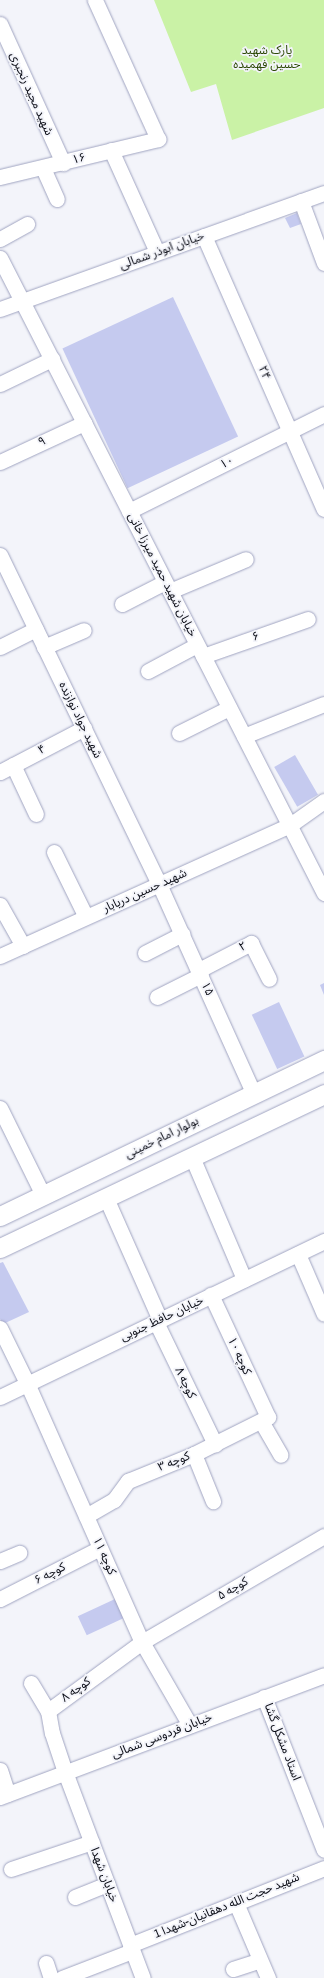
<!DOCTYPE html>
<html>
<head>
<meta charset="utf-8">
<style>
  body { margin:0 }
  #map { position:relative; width:324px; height:1978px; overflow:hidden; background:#f3f4fa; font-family:"Archivo Narrow","Noto Sans Arabic",sans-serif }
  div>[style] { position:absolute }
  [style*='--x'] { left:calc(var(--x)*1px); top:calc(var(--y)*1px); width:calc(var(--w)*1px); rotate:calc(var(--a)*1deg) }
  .green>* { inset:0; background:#caf2a6 }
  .building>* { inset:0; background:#c5caef; transform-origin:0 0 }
  .roads { filter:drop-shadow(0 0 1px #a0a4c1) drop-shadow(0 0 1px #a0a4c1) }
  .minor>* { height:15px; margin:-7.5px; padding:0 7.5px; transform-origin:7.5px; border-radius:7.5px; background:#fff }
  .major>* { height:19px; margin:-9.5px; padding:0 9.5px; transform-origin:9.5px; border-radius:9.5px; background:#fff }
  span { translate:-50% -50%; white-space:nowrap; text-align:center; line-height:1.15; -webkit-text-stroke:3.5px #f3f4fa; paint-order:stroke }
  .park-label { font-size:12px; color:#2d4906 }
  .street-label { font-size:12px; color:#0a0c15 }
</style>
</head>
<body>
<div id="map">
  <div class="green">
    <div style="clip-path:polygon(154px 0,324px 0,324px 108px,232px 140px,216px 84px,191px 92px)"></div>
  </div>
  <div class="building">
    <div style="clip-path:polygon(297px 213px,301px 224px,290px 228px,285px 218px)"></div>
    <div style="left:173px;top:297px;width:154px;height:122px;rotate:65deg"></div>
    <div style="left:295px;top:755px;width:46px;height:24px;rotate:60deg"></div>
    <div style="clip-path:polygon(324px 983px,324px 995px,320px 985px)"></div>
    <div style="left:279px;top:1002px;width:60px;height:30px;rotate:65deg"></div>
    <div style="clip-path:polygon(3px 1262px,29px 1312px,3px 1324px,0 1319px,0 1263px)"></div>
    <div style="left:115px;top:1599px;width:21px;height:41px;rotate:65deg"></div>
  </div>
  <div class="roads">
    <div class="minor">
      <div style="--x:0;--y:24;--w:153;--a:65.6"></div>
      <div style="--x:111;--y:150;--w:112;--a:65.7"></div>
      <div style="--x:43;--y:168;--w:34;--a:66"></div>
      <div style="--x:0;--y:177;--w:163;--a:-13.5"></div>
      <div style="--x:158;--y:139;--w:153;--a:-114.4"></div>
      <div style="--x:301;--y:201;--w:66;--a:69.6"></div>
      <div style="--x:204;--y:236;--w:298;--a:66.3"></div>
      <div style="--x:0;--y:239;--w:31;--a:-29"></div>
      <div style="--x:0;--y:258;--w:713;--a:62.97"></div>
      <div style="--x:0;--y:309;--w:344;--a:-19.7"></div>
      <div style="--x:0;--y:384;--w:58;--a:-25.7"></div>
      <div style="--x:0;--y:462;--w:93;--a:-24.9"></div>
      <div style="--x:129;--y:511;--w:218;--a:-26.4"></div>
      <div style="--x:0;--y:555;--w:365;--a:64.2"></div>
      <div style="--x:159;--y:884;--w:230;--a:65.7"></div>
      <div style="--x:170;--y:591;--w:82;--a:-22.8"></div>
      <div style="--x:122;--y:604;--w:48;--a:-27.1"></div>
      <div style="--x:0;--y:647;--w:40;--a:-26.6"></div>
      <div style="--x:44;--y:647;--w:43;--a:-23"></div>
      <div style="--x:203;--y:656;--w:111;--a:-19.4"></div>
      <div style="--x:148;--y:671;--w:55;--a:-28"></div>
      <div style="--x:179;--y:733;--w:56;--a:-26.6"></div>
      <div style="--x:244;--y:736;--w:86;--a:-21.8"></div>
      <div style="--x:13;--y:765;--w:54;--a:64.9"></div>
      <div style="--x:0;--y:772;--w:95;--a:-27.6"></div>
      <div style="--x:54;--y:852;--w:72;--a:63.8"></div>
      <div style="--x:0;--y:905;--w:47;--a:60.7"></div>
      <div style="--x:145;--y:953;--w:42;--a:-27.2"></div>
      <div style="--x:0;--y:956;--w:318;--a:-24.3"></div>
      <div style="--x:290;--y:825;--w:42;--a:-35.2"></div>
      <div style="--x:199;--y:970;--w:59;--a:-27.4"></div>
      <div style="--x:251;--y:943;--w:40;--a:63.4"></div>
      <div style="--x:157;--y:997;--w:49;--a:-26.6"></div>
      <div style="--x:0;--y:1108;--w:97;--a:63.7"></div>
      <div style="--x:192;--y:1157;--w:133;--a:66.9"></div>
      <div style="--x:106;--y:1198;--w:133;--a:66.1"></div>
      <div style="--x:298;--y:1254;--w:65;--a:66.6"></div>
      <div style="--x:156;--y:1322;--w:136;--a:64.2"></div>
      <div style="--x:0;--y:1328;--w:61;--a:63.9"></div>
      <div style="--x:27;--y:1383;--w:283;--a:66.1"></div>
      <div style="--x:142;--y:1642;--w:96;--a:60"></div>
      <div style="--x:0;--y:1397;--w:360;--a:-25.7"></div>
      <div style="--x:261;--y:1421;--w:39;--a:60"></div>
      <div style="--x:194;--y:1454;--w:51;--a:68"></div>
      <div style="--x:86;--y:1516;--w:32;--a:-30"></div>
      <div style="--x:114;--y:1500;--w:24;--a:-54"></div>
      <div style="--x:128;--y:1481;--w:71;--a:-22.2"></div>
      <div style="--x:194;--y:1454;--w:83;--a:-26.6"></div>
      <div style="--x:268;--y:1417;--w:135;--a:-115"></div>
      <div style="--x:0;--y:1561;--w:21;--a:-23"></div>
      <div style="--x:0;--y:1599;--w:112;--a:-27"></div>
      <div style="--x:31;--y:1683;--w:33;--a:59"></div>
      <div style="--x:48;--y:1711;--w:22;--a:80"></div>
      <div style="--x:52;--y:1733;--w:41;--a:71.6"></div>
      <div style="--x:65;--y:1772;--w:220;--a:69.3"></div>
      <div style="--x:264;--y:1697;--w:164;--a:68.6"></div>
      <div style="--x:48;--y:1711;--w:117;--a:-36.3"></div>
      <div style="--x:142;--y:1642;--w:211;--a:-30.2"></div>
      <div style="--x:0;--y:1770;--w:25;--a:72"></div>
      <div style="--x:0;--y:1797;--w:346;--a:-20.6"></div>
      <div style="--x:11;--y:1869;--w:85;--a:-18.4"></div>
      <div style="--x:75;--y:1897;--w:35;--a:-22"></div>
      <div style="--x:236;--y:1903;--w:82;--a:66.9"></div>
      <div style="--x:130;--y:1945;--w:209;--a:-21.6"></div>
      <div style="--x:46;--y:1963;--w:16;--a:72"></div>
      <div style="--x:233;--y:1969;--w:28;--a:-18"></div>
      <div style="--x:62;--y:1978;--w:75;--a:-21.1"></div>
    </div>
    <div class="major">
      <div style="--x:0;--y:1216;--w:360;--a:-25.7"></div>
      <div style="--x:0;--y:1248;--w:359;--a:-25.4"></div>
    </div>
  </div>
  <div class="park-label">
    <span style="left:267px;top:58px">پارک شهید<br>حسین فهمیده</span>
  </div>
  <div class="street-label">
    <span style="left:31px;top:94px;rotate:66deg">شهید مجید رنجبری</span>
    <span style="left:79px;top:159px;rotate:-15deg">۱۶</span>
    <span style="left:162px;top:251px;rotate:-20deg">خیابان ابوذر شمالی</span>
    <span style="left:264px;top:373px;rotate:66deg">۲۴</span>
    <span style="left:42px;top:442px;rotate:-25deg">۹</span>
    <span style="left:227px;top:463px;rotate:-26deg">۱۰</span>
    <span style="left:162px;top:575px;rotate:63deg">خیابان شهید حمید میرزا خانی</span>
    <span style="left:256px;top:637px;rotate:-20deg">۶</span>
    <span style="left:80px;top:720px;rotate:64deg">شهید جواد نوازنده</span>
    <span style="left:42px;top:750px;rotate:-27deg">۴</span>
    <span style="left:145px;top:891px;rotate:-24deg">شهید حسین دریابار</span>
    <span style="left:243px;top:947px;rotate:-26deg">۲</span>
    <span style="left:207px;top:989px;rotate:66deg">۱۵</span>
    <span style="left:162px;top:1138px;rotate:-26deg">بولوار امام خمینی</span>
    <span style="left:162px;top:1319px;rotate:-25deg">خیابان حافظ جنوبی</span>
    <span style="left:239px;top:1356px;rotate:65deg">کوچه ۱۰</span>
    <span style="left:185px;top:1383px;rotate:64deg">کوچه ۸</span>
    <span style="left:174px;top:1462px;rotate:-22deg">کوچه ۳</span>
    <span style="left:104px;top:1556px;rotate:66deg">کوچه ۱۱</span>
    <span style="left:50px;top:1574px;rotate:-27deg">کوچه ۶</span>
    <span style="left:233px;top:1589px;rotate:-30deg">کوچه ۵</span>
    <span style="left:76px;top:1690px;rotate:-36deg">کوچه ۸</span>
    <span style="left:162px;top:1736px;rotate:-21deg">خیابان فردوسی شمالی</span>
    <span style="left:282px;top:1742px;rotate:69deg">استاد مشکل گشا</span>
    <span style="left:104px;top:1875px;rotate:69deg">خیابان شهدا</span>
    <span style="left:227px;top:1906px;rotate:-22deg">شهید حجت الله دهقانیان-شهدا 1</span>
  </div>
</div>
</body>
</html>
